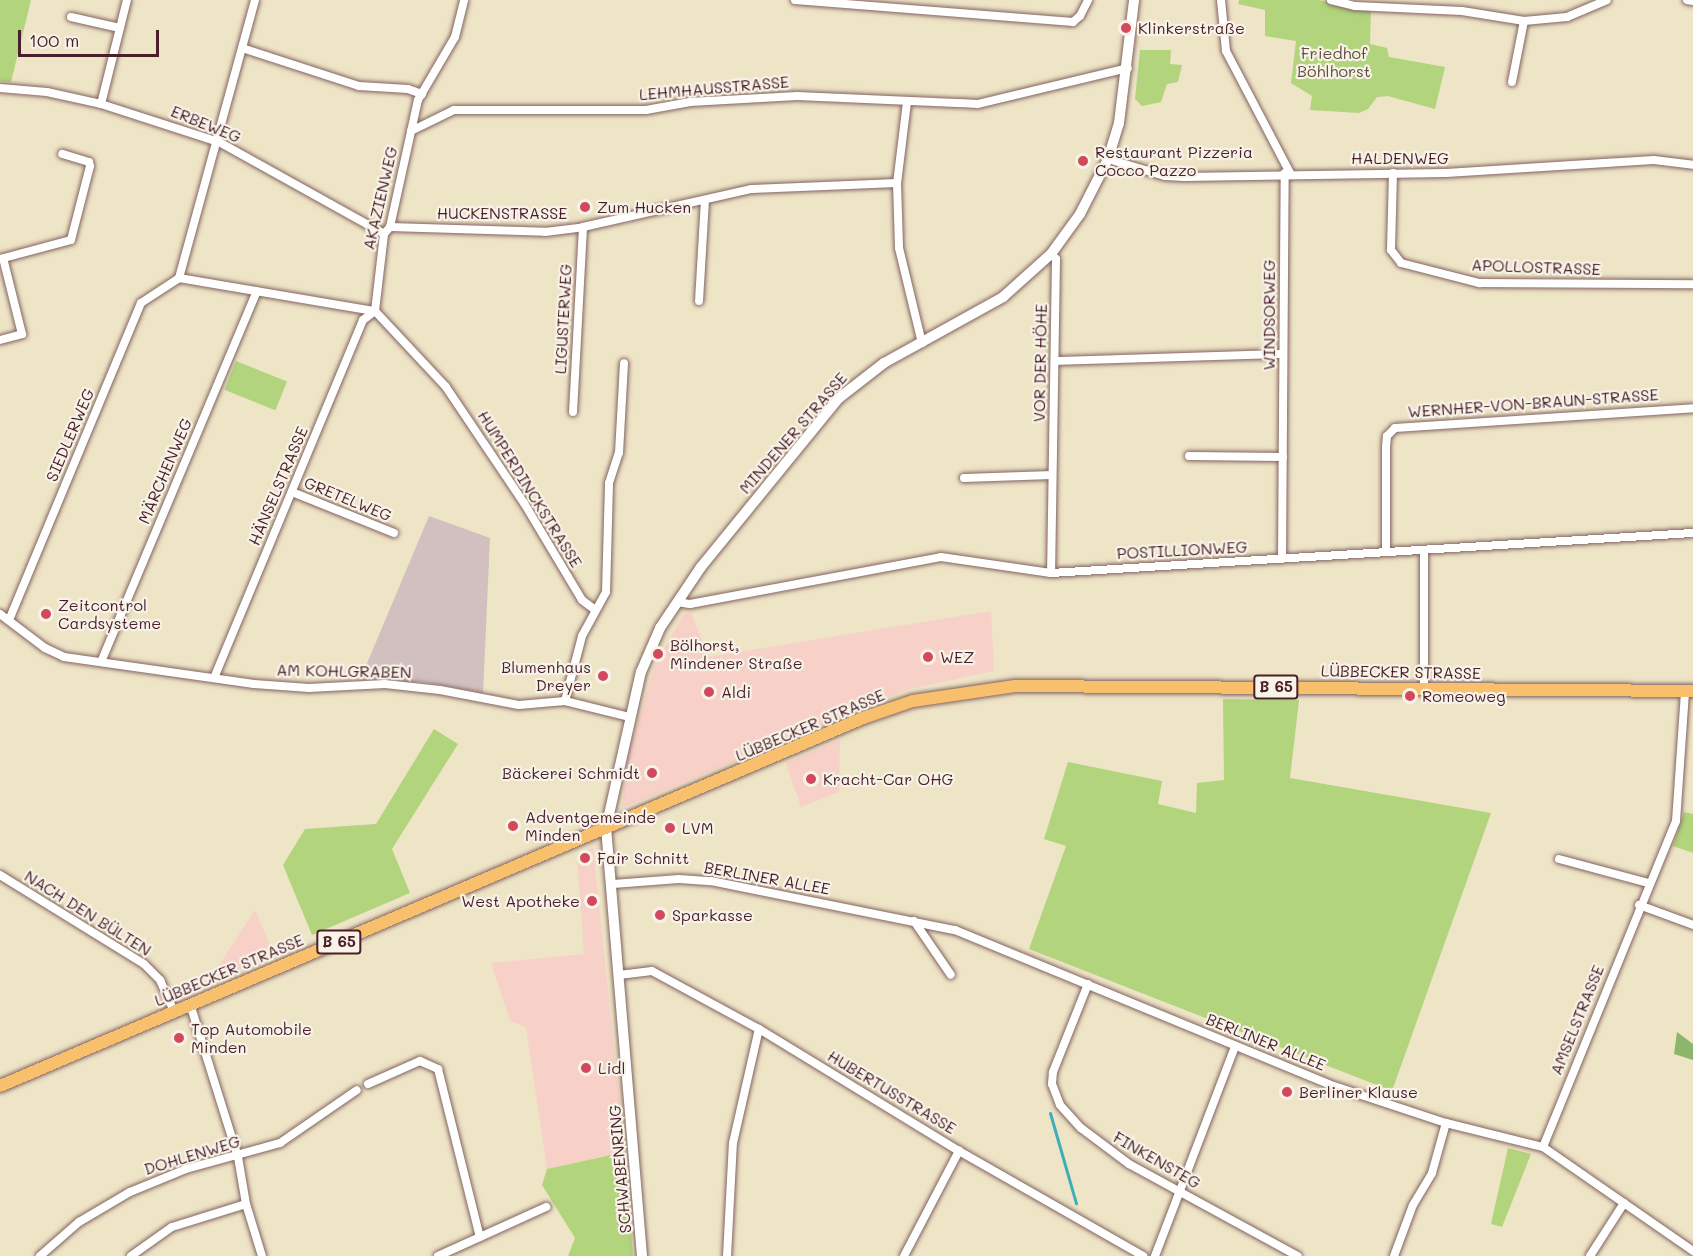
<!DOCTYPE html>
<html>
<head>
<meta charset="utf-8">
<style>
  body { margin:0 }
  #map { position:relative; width:1693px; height:1256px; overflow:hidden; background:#eee4c6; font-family:Mali,sans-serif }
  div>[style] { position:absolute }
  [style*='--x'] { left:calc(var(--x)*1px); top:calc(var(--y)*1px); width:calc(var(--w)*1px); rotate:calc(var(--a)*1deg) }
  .built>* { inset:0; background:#f7d1c8 }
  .industrial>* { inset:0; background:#d2bfc0 }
  .green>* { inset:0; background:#b1d47c; transform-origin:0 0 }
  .forest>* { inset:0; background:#8cb66c }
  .stream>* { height:3px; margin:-1.5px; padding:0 1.5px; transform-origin:1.5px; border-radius:1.5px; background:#3eaeba }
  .roads { filter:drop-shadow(0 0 2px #836461) drop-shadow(0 0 2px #836461) }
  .minor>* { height:8px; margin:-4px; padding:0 4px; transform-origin:4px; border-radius:4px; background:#fff }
  .tertiary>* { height:10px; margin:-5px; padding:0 5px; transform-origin:5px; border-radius:5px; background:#fff }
  .primary>* { height:12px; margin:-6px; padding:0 6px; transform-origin:6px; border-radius:6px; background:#f8bf6c }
  .dots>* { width:16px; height:16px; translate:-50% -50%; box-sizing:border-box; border:3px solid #f7f3e8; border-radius:50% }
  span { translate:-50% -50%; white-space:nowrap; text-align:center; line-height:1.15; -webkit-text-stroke:4.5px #f7f3e8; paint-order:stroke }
  .shield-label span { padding:2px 4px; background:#f7f3e8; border:2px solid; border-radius:4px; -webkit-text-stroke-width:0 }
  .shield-label { font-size:15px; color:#4a1f2b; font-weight:700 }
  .poi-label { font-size:16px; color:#4a1f2b }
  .left { translate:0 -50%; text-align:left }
  .right { translate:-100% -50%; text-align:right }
  .park-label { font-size:16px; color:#644c3f }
  .street-label { font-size:16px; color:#4a1f2b }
  .scale { position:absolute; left:18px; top:30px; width:141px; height:27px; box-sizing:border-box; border:3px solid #4a1f2b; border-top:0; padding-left:8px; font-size:18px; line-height:21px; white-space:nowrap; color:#4a1f2b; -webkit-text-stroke:4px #f7f3e8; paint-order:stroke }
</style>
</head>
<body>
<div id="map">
  <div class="built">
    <div style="clip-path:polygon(991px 611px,994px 671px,909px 689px,622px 808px,628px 755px,655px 665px,683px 615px,691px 612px,708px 657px)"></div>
    <div style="clip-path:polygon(840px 740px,839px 792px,801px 807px,786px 763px)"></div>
    <div style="clip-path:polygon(593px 848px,625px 1152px,547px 1169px,526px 1027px,510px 1021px,491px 963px,584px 954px,577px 855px)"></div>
    <div style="clip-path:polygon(255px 910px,274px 955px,209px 982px,210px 979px)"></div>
  </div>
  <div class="industrial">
    <div style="clip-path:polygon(429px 516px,490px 538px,483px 693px,425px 682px,360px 680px)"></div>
  </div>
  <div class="green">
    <div style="clip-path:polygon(0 0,31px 0,11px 82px,0 81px)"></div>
    <div style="clip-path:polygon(1239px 0,1319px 0,1371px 11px,1370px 44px,1387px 48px,1389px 57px,1445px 67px,1435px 109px,1388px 96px,1377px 97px,1368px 109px,1359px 113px,1310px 110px,1312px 96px,1291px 83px,1296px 41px,1265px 36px,1265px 10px,1238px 4px)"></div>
    <div style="clip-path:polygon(1140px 50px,1171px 50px,1170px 64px,1182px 65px,1178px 82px,1167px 84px,1161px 102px,1142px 106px,1135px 99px)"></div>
    <div style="left:236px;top:361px;width:55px;height:31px;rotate:22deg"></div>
    <div style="clip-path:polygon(1223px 699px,1299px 700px,1290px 778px,1491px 813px,1392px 1091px,1029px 949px,1066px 846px,1044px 839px,1068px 762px,1162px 781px,1158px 804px,1196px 813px,1197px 783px,1224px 780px)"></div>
    <div style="clip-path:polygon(434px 729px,458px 744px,392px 849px,410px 893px,312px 935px,283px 865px,305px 829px,376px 824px)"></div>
    <div style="clip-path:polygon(1684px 812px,1693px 814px,1693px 853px,1673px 846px)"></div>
    <div style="clip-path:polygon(1508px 1148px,1531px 1154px,1502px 1227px,1491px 1224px)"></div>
    <div style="clip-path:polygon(625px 1152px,633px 1256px,568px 1256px,575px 1238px,542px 1185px,547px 1169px)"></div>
  </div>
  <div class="forest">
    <div style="clip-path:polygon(1677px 1032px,1693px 1044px,1693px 1060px,1674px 1054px)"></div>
  </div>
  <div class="stream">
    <div style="--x:1050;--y:1113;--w:94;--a:73.9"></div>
  </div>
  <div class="roads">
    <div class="minor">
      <div style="--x:795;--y:0;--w:279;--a:4.5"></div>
      <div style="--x:1073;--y:22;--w:9;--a:-41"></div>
      <div style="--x:1080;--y:16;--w:18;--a:-63"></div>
      <div style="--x:1221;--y:0;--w:51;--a:84.4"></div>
      <div style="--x:1226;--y:51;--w:138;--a:62.3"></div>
      <div style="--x:1331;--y:0;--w:25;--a:14"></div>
      <div style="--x:1355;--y:6;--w:107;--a:2.7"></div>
      <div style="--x:1462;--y:11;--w:63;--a:9.2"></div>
      <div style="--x:1524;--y:21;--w:43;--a:-5.3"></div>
      <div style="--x:1567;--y:17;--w:43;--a:-23"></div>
      <div style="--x:1687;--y:0;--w:6;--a:9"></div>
      <div style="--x:71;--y:17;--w:50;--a:12.7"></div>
      <div style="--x:242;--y:48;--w:123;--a:18"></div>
      <div style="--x:359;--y:86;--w:49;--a:3.5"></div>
      <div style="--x:408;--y:89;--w:15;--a:20"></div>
      <div style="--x:1512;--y:82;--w:62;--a:-78.9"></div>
      <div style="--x:0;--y:88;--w:47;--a:4.9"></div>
      <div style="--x:47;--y:92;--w:55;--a:12.5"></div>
      <div style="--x:101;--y:104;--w:124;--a:17.9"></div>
      <div style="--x:219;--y:142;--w:189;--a:29.1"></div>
      <div style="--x:907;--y:102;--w:82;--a:97"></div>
      <div style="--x:897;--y:183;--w:65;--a:88.2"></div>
      <div style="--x:899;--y:248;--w:98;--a:76.4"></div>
      <div style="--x:101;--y:104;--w:107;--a:-76"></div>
      <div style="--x:411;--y:131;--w:48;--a:-26"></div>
      <div style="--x:454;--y:110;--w:192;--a:0"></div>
      <div style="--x:646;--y:110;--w:45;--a:-10.3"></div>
      <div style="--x:690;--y:102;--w:107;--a:-3.2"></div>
      <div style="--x:797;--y:96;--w:181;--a:2.5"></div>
      <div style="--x:978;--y:104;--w:154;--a:-13.5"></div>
      <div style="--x:1108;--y:159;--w:59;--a:16.6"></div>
      <div style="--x:1165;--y:176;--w:19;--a:3"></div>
      <div style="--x:1184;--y:177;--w:262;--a:-0.9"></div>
      <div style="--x:1446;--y:173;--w:208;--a:-3.6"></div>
      <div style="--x:1654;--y:160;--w:39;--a:7"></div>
      <div style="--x:1393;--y:173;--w:77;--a:91.5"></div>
      <div style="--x:1391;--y:250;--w:16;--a:52"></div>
      <div style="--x:1401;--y:263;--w:81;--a:14.4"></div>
      <div style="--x:1479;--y:283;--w:214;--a:0.3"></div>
      <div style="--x:390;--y:227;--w:155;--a:1.8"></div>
      <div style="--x:545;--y:232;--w:38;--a:-7"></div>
      <div style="--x:583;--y:227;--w:173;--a:-12.7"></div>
      <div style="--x:752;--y:189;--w:145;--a:-2.4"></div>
      <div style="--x:1051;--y:254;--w:7;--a:45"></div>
      <div style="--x:1056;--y:259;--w:314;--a:90.9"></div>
      <div style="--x:0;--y:259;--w:73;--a:-15"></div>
      <div style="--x:71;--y:240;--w:76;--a:-75.6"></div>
      <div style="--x:90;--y:166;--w:4;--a:-104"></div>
      <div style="--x:89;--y:162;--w:28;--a:-163"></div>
      <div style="--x:179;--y:278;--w:288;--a:-74.7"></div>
      <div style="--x:699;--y:301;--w:101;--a:-86.6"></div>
      <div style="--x:375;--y:311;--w:104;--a:46.9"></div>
      <div style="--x:446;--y:387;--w:140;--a:56.1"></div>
      <div style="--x:524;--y:503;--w:113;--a:59.1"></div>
      <div style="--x:582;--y:600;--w:15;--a:37"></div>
      <div style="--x:375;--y:311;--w:78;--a:-83.3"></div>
      <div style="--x:384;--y:234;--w:9;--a:-49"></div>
      <div style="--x:390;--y:227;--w:130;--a:-77.6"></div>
      <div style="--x:418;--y:100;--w:73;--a:-59.6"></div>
      <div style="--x:455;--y:37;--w:38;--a:-76"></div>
      <div style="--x:0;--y:340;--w:23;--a:-15"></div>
      <div style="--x:22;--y:334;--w:78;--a:-104"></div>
      <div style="--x:1056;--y:361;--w:227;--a:-1.8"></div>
      <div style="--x:573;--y:412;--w:185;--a:-86.9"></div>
      <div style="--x:1189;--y:456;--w:94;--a:0.6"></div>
      <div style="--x:964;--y:478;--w:88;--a:-2"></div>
      <div style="--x:292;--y:492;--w:110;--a:21.9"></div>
      <div style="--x:1386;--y:551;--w:104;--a:-90"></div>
      <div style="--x:1386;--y:447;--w:11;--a:-85"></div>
      <div style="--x:1387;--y:436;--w:11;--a:-45"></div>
      <div style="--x:1395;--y:428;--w:299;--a:-3.8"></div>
      <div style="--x:1282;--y:559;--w:386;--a:-89.6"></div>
      <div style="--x:677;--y:602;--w:13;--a:9"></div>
      <div style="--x:690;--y:604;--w:255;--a:-10.6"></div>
      <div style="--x:941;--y:557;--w:111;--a:8.3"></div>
      <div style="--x:1051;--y:573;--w:643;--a:-3.57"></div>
      <div style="--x:0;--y:614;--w:56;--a:37.1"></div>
      <div style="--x:45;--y:648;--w:21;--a:25"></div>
      <div style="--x:64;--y:657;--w:192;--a:8.1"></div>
      <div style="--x:254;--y:684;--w:55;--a:4.2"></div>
      <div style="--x:309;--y:688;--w:76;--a:-3"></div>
      <div style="--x:385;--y:684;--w:55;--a:6.2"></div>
      <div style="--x:440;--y:690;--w:80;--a:10.8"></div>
      <div style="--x:519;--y:705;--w:46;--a:-5"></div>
      <div style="--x:565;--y:701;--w:66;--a:14"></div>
      <div style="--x:9;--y:620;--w:343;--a:-67.4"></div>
      <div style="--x:141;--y:303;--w:45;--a:-33.3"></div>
      <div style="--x:179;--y:278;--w:199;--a:9.6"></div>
      <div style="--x:101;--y:662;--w:402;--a:-67.2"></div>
      <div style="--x:214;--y:678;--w:388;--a:-67.4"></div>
      <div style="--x:363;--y:320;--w:15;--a:-37"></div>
      <div style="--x:1424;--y:689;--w:139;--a:-90"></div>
      <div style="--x:565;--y:701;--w:67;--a:-75.3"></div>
      <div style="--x:582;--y:636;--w:50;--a:-61.4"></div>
      <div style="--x:606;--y:592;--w:109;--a:-88.4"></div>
      <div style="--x:609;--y:483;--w:32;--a:-72"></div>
      <div style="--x:619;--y:453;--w:90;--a:-86.8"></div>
      <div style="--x:1559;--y:859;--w:92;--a:15.1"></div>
      <div style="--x:0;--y:875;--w:169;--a:31.7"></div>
      <div style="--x:144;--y:964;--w:23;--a:45"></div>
      <div style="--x:160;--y:980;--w:34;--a:66"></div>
      <div style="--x:613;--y:884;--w:66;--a:-4.3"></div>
      <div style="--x:679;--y:879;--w:32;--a:4"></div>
      <div style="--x:711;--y:881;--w:249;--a:11.4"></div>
      <div style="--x:955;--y:930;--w:404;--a:22.4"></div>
      <div style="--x:1328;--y:1084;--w:124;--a:18.3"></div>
      <div style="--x:1446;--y:1123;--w:100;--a:13.9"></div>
      <div style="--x:1543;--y:1147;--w:183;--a:34.7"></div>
      <div style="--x:1639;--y:905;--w:58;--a:20.3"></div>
      <div style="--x:914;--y:921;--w:65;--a:55.6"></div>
      <div style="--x:619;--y:975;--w:33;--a:-7"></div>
      <div style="--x:652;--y:971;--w:122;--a:28.5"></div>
      <div style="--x:759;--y:1029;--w:234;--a:31.4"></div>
      <div style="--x:959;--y:1151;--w:212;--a:29.7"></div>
      <div style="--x:1088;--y:984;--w:95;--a:111.7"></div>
      <div style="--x:1053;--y:1072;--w:12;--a:95"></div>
      <div style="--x:1052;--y:1084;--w:22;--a:69"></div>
      <div style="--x:1060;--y:1105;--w:31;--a:48"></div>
      <div style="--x:1081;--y:1128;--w:60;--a:36.9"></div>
      <div style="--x:1129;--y:1164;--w:192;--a:28.6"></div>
      <div style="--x:190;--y:1004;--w:160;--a:72.6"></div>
      <div style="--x:238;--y:1157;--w:48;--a:80.3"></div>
      <div style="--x:246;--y:1204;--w:54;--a:72.9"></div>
      <div style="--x:368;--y:1084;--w:57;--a:-23.9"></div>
      <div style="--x:420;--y:1061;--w:20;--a:24"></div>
      <div style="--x:438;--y:1069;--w:173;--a:76"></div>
      <div style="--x:1543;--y:1147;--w:352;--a:-67.8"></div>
      <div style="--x:1676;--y:821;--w:130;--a:-86"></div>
      <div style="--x:40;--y:1256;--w:52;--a:-41.1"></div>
      <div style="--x:79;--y:1222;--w:59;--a:-30.5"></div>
      <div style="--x:130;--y:1192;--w:61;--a:-22.3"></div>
      <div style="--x:186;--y:1169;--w:98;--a:-15.5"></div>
      <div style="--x:280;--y:1143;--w:93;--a:-34.5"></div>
      <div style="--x:131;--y:1256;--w:50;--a:-35.3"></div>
      <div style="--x:172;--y:1227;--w:77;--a:-17.3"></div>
      <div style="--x:438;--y:1256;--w:119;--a:-24.4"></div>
      <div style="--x:727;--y:1256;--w:113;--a:-87"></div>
      <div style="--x:733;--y:1143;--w:117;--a:-77.2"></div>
      <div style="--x:904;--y:1256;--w:119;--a:-62.4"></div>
      <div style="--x:1155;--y:1256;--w:225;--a:-69.1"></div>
      <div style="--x:1394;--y:1256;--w:54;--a:-69.6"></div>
      <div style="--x:1413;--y:1205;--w:37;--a:-59"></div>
      <div style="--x:1432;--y:1173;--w:52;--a:-74.4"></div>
      <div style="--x:1590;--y:1256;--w:63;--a:-57.3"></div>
    </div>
    <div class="tertiary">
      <div style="--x:642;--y:1256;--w:430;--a:-94.8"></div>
      <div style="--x:606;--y:828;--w:160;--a:-77.4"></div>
      <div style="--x:641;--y:672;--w:48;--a:-66.6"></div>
      <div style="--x:660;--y:628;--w:73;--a:-56.1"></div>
      <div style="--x:701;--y:567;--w:218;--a:-50.8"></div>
      <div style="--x:839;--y:398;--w:57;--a:-37.9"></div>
      <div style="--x:884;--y:363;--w:136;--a:-29"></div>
      <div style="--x:1003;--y:297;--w:64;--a:-41.9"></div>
      <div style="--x:1051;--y:254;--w:49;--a:-54.1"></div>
      <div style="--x:1080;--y:214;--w:62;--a:-63"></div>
      <div style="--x:1108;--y:159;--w:38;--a:-73"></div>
      <div style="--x:1119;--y:123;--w:124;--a:-83"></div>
    </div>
    <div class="primary">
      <div style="--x:0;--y:1086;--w:938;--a:-23.09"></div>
      <div style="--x:863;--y:718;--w:53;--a:-18.8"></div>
      <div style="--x:913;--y:701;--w:103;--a:-8.4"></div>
      <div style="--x:1015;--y:686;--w:678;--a:0.42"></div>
    </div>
  </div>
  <div class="dots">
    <div style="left:1126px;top:28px;background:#d1495b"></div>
    <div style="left:1083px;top:161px;background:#d1495b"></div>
    <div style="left:585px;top:207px;background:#d1495b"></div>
    <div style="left:46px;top:614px;background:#d1495b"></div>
    <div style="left:658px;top:654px;background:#d1495b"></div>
    <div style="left:928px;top:657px;background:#d1495b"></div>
    <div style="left:603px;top:676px;background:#d1495b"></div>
    <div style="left:709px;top:692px;background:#d1495b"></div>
    <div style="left:1410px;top:696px;background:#d1495b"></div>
    <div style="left:652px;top:773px;background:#d1495b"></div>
    <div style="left:811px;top:779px;background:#d1495b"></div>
    <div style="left:513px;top:826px;background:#d1495b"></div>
    <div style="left:670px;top:828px;background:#d1495b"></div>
    <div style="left:585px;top:858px;background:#d1495b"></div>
    <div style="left:592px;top:901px;background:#d1495b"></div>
    <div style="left:660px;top:915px;background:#d1495b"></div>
    <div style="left:179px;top:1038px;background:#d1495b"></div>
    <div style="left:586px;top:1068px;background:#d1495b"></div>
    <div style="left:1287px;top:1092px;background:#d1495b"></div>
  </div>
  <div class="shield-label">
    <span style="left:1276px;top:687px">B 65</span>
    <span style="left:339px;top:942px">B 65</span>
  </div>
  <div class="poi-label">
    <span class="left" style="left:1138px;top:28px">Klinkerstraße</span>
    <span class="left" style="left:1095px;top:161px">Restaurant Pizzeria<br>Cocco Pazzo</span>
    <span class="left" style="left:597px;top:207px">Zum Hucken</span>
    <span class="left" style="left:58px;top:614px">Zeitcontrol<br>Cardsysteme</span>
    <span class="left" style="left:670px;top:654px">Bölhorst,<br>Mindener Straße</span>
    <span class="left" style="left:940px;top:657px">WEZ</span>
    <span class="right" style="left:591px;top:676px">Blumenhaus<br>Dreyer</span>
    <span class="left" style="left:721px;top:692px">Aldi</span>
    <span class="left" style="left:1422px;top:696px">Romeoweg</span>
    <span class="right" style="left:640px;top:773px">Bäckerei Schmidt</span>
    <span class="left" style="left:823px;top:779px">Kracht-Car OHG</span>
    <span class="left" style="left:525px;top:826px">Adventgemeinde<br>Minden</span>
    <span class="left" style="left:682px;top:828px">LVM</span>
    <span class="left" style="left:597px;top:858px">Fair Schnitt</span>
    <span class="right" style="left:580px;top:901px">West Apotheke</span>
    <span class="left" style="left:672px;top:915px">Sparkasse</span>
    <span class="left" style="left:191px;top:1038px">Top Automobile<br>Minden</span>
    <span class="left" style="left:598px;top:1068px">Lidl</span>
    <span class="left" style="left:1299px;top:1092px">Berliner Klause</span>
  </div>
  <div class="park-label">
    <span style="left:1334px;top:62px">Friedhof<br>Böhlhorst</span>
  </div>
  <div class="street-label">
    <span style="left:714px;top:88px;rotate:-5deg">LEHMHAUSSTRASSE</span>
    <span style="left:206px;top:124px;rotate:22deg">ERBEWEG</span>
    <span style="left:1400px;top:158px">HALDENWEG</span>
    <span style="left:380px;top:198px;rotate:-77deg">AKAZIENWEG</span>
    <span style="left:502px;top:213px">HUCKENSTRASSE</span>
    <span style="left:1536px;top:267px;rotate:2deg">APOLLOSTRASSE</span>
    <span style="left:1269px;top:315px;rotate:-90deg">WINDSORWEG</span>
    <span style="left:563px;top:319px;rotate:-87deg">LIGUSTERWEG</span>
    <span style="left:1040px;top:363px;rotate:-89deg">VOR DER HÖHE</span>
    <span style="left:1533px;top:403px;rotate:-4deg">WERNHER-VON-BRAUN-STRASSE</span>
    <span style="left:793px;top:433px;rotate:-49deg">MINDENER STRASSE</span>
    <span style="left:70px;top:435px;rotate:-67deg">SIEDLERWEG</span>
    <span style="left:165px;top:471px;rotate:-67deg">MÄRCHENWEG</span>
    <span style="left:278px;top:486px;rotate:-67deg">HÄNSELSTRASSE</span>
    <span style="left:530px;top:489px;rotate:58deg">HUMPERDINCKSTRASSE</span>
    <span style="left:348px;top:499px;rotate:22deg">GRETELWEG</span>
    <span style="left:1182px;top:550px;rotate:-3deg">POSTILLIONWEG</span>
    <span style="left:344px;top:671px;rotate:1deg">AM KOHLGRABEN</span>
    <span style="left:1401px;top:672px;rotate:1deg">LÜBBECKER STRASSE</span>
    <span style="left:810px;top:725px;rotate:-23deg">LÜBBECKER STRASSE</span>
    <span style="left:767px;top:878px;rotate:10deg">BERLINER ALLEE</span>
    <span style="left:88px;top:913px;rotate:32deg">NACH DEN BÜLTEN</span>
    <span style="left:229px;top:970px;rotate:-23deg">LÜBBECKER STRASSE</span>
    <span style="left:1577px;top:1020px;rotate:-68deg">AMSELSTRASSE</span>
    <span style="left:1266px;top:1042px;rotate:22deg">BERLINER ALLEE</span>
    <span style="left:892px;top:1092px;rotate:31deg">HUBERTUSSTRASSE</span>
    <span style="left:192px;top:1155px;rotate:-17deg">DOHLENWEG</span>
    <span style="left:1157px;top:1160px;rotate:30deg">FINKENSTEG</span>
    <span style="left:620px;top:1169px;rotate:-95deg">SCHWABENRING</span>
  </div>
  <div class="scale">100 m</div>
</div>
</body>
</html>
